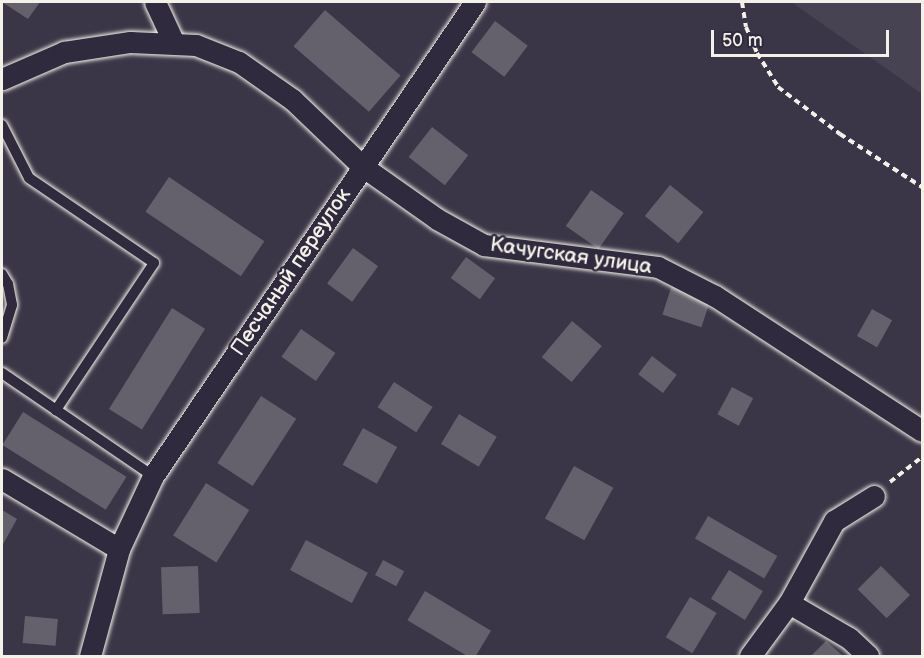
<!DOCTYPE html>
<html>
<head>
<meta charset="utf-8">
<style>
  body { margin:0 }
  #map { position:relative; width:924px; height:658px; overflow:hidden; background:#3b3647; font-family:"Balsamiq Sans",sans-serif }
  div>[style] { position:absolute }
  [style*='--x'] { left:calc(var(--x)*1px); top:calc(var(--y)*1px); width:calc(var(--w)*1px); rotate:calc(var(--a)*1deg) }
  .built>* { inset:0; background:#484352 }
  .building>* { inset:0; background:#65616c; transform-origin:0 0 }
  .path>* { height:4px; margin-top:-2px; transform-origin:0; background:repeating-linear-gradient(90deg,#f4f1e8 0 6px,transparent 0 10.5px) }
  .roads { filter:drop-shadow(0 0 2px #f4f1e8) drop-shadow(0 0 2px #f4f1e8) }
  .lane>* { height:10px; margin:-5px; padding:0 5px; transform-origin:5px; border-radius:5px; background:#2f2a3d }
  .street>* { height:21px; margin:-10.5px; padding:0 10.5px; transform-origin:10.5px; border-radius:10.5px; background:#2f2a3d }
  span { translate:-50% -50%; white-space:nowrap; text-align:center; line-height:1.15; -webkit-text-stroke:4.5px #2f2a3d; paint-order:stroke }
  .street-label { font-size:21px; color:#f4f1e8 }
  .frame { position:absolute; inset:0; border:3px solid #f4f1e8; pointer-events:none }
  .scale { position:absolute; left:711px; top:30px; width:178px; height:27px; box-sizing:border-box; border:3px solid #f4f1e8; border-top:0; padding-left:8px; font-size:18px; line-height:21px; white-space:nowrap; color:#f4f1e8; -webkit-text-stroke:4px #2f2a3d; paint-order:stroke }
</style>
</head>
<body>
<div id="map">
  <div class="built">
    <div style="clip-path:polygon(791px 2px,922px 2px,922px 94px,897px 76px)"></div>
  </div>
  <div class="building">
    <div style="clip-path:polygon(2px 2px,40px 2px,28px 19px)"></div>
    <div style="left:325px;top:10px;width:100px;height:48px;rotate:41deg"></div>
    <div style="left:495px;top:21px;width:41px;height:39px;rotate:37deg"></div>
    <div style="left:432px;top:127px;width:46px;height:38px;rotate:38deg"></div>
    <div style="left:169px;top:177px;width:115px;height:42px;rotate:34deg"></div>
    <div style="left:670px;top:185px;width:43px;height:40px;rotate:39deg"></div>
    <div style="left:591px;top:190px;width:40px;height:44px;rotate:35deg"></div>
    <div style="left:353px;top:248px;width:31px;height:44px;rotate:36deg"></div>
    <div style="left:466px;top:257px;width:36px;height:26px;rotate:36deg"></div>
    <div style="left:672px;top:285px;width:41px;height:31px;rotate:18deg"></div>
    <div style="left:172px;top:308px;width:39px;height:119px;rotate:32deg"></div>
    <div style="left:872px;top:309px;width:23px;height:31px;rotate:29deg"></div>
    <div style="left:572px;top:321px;width:39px;height:47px;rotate:40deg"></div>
    <div style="left:301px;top:329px;width:42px;height:34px;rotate:35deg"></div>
    <div style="left:652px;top:356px;width:31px;height:23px;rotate:37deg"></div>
    <div style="left:394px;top:382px;width:46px;height:30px;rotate:33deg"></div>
    <div style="left:732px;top:387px;width:24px;height:31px;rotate:28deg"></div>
    <div style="left:261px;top:396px;width:42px;height:80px;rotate:33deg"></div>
    <div style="left:23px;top:412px;width:122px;height:39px;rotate:32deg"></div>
    <div style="left:459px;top:414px;width:44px;height:35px;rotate:31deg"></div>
    <div style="left:363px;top:428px;width:39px;height:42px;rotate:29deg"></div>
    <div style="left:574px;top:466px;width:45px;height:60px;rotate:29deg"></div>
    <div style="left:206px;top:483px;width:51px;height:62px;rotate:32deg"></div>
    <div style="clip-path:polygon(2px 510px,17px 519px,2px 546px)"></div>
    <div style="left:708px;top:516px;width:80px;height:26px;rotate:30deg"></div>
    <div style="left:306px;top:540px;width:70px;height:34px;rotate:28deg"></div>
    <div style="left:383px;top:560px;width:24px;height:17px;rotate:28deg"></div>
    <div style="left:198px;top:566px;width:47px;height:37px;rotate:88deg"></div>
    <div style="left:881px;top:566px;width:41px;height:33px;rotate:45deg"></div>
    <div style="left:729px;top:570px;width:40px;height:34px;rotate:32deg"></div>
    <div style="left:425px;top:591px;width:77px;height:34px;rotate:31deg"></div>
    <div style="left:690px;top:597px;width:31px;height:47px;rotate:31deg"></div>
    <div style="left:25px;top:616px;width:33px;height:27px;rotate:5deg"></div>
    <div style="clip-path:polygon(826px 641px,843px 656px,811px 656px)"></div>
  </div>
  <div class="path">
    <div style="--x:742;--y:2;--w:25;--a:81"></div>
    <div style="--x:746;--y:27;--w:28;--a:67"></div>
    <div style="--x:757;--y:53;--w:40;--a:58"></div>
    <div style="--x:778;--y:87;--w:78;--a:37.2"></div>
    <div style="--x:840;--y:134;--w:98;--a:32.9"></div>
    <div style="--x:890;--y:482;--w:41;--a:-38"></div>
  </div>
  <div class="roads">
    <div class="lane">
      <div style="--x:2;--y:125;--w:59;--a:63"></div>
      <div style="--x:29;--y:178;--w:151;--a:34.2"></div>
      <div style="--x:154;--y:263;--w:177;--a:123.7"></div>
      <div style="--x:2;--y:274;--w:12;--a:59"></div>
      <div style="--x:8;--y:284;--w:21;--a:79"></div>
      <div style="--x:12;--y:305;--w:34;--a:107"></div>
      <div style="--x:2;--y:373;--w:183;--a:34.3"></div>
    </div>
    <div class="street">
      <div style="--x:155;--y:2;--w:45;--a:65.1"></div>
      <div style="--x:2;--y:79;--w:68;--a:-23.5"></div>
      <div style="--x:64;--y:52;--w:67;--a:-8.6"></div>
      <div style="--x:130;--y:42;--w:66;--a:2.6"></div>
      <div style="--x:196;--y:45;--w:46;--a:21.6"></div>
      <div style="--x:239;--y:62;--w:66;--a:35.1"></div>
      <div style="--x:293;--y:100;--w:95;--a:43.7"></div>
      <div style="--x:362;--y:166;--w:92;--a:35.2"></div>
      <div style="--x:437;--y:219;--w:54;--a:29"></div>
      <div style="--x:484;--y:245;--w:175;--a:7.2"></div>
      <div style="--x:658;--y:267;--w:64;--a:27"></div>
      <div style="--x:715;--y:296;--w:247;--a:33.1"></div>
      <div style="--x:2;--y:479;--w:136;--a:30.9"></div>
      <div style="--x:789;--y:603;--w:69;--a:30.3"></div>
      <div style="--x:849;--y:638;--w:26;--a:43"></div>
      <div style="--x:90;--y:656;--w:111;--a:-74.8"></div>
      <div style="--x:119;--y:549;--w:81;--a:-65"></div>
      <div style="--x:153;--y:476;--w:573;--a:-55.81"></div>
      <div style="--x:750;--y:656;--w:66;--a:-53.7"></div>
      <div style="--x:789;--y:603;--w:94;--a:-61.2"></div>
      <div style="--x:834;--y:521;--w:47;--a:-32"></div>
    </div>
  </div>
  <div class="street-label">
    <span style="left:571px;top:256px;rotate:8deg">Качугская улица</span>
    <span style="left:291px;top:272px;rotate:-56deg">Песчаный переулок</span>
  </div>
  <div class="frame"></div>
  <div class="scale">50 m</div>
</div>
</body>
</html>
